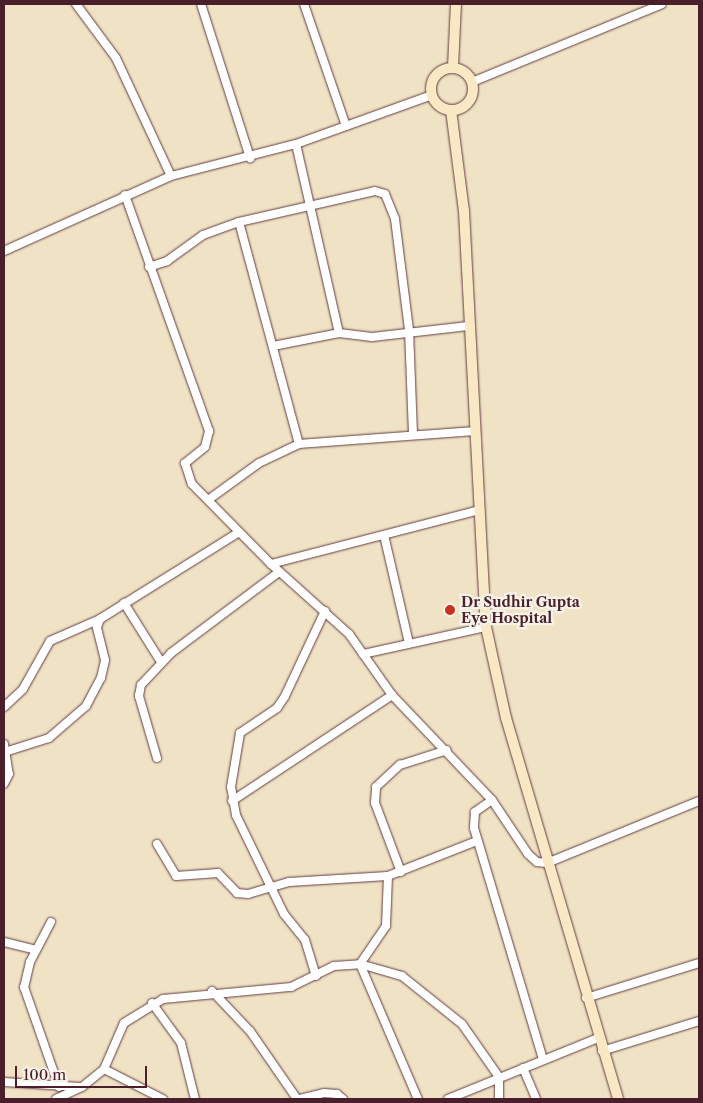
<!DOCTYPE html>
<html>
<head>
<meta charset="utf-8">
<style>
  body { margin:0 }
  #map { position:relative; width:703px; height:1103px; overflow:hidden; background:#f0e2c4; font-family:"Libre Caslon Text",serif }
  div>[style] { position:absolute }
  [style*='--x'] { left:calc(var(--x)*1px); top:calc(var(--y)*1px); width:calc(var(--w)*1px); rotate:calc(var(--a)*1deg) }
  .roads { filter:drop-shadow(0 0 1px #633c42) drop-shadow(0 0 1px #633c42) }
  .street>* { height:8px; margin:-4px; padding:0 4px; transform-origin:4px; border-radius:4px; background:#fff }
  .secondary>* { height:10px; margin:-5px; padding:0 5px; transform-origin:5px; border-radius:5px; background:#f8e8c3 }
  .secondary>.ring { margin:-5px; padding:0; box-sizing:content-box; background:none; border:10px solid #f8e8c3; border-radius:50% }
  .dots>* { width:14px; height:14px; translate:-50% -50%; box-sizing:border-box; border:2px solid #f7f3e8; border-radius:50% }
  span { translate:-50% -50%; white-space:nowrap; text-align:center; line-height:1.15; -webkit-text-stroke:4.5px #f7f3e8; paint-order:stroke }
  .poi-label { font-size:14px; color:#4a1f2b; font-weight:700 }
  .left { translate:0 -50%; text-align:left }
  .frame { position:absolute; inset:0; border:5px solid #4a1f2b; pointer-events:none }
  .scale { position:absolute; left:15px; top:1066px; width:132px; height:22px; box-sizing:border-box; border:2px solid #4a1f2b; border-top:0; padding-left:6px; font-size:15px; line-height:18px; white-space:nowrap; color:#4a1f2b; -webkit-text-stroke:4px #f7f3e8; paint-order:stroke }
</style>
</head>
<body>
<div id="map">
  <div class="roads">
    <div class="street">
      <div style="--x:76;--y:4;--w:67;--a:53.5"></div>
      <div style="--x:116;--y:58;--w:130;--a:65"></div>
      <div style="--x:201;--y:4;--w:162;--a:72.3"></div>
      <div style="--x:304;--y:4;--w:129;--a:71"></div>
      <div style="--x:472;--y:82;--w:205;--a:-22.3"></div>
      <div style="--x:296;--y:144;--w:194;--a:77.2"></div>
      <div style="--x:125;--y:195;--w:251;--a:70.4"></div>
      <div style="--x:209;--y:431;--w:16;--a:104"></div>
      <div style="--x:205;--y:447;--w:26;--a:141"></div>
      <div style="--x:185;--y:463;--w:22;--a:72"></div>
      <div style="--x:192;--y:484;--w:112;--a:45.4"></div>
      <div style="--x:271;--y:564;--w:105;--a:41.9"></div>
      <div style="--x:349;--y:634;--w:75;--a:54.8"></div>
      <div style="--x:392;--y:695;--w:145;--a:46.4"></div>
      <div style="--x:492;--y:800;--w:65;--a:56.3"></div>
      <div style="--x:528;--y:854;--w:12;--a:42"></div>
      <div style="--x:537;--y:862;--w:10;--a:6"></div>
      <div style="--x:547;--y:863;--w:164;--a:-22.2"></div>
      <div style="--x:239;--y:222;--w:230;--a:74.9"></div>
      <div style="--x:4;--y:251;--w:183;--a:-24.2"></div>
      <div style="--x:171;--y:176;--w:129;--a:-14.4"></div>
      <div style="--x:296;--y:144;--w:145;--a:-19.8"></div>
      <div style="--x:149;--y:267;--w:19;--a:-18"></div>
      <div style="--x:167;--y:261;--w:44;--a:-35.8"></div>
      <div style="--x:203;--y:235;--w:38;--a:-20"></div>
      <div style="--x:239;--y:222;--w:139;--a:-12.8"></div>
      <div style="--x:375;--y:191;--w:10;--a:17"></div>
      <div style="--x:385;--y:194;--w:27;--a:68"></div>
      <div style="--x:395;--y:219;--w:112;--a:82.8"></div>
      <div style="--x:409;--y:330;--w:103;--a:87.8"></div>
      <div style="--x:273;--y:346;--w:67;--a:-11.1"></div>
      <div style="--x:339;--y:333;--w:33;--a:7"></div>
      <div style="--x:372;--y:337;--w:97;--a:-6.5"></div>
      <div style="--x:208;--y:500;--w:63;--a:-36"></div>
      <div style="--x:259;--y:463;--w:44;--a:-25.4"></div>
      <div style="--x:299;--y:444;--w:176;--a:-4.2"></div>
      <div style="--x:384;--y:535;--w:111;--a:77"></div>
      <div style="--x:271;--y:564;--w:216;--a:-14.5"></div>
      <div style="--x:124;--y:603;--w:70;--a:57.9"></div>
      <div style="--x:363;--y:654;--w:126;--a:-12.4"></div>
      <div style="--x:4;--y:707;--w:26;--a:-43"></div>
      <div style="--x:23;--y:689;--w:55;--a:-60.6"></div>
      <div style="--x:50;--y:641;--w:55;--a:-23.7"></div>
      <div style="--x:4;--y:744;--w:30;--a:81"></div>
      <div style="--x:9;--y:774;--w:11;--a:117"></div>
      <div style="--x:8;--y:751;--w:43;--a:-17.6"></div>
      <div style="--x:49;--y:738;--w:49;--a:-40.9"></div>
      <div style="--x:86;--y:706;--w:32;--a:-62"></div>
      <div style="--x:101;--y:678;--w:18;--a:-77"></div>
      <div style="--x:105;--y:660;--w:34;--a:-104"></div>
      <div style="--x:97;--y:627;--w:9;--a:-69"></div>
      <div style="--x:100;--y:619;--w:164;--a:-32"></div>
      <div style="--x:157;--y:758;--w:65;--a:-106.2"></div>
      <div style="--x:139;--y:696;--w:11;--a:-80"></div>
      <div style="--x:141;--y:685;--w:44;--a:-46.8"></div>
      <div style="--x:171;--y:653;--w:135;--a:-36.9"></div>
      <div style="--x:492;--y:800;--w:21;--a:145"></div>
      <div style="--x:475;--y:812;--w:16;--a:94"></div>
      <div style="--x:474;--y:828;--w:241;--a:73.4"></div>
      <div style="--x:232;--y:801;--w:192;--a:-33.5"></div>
      <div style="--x:157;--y:844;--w:37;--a:59"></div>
      <div style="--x:176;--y:876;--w:42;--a:-4.1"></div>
      <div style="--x:218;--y:873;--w:28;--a:46"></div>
      <div style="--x:237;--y:893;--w:11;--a:5"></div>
      <div style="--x:248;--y:894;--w:43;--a:-16.3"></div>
      <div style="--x:289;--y:882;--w:99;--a:-3.5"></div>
      <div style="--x:388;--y:876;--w:96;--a:-21.5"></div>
      <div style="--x:401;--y:872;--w:74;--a:-110.6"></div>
      <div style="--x:375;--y:803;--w:16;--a:-86"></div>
      <div style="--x:376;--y:787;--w:33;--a:-43"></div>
      <div style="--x:400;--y:765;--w:49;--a:-17.7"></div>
      <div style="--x:388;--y:876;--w:50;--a:92.3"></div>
      <div style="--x:386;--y:926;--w:46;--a:124.4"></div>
      <div style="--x:360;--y:964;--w:147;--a:66.8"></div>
      <div style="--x:51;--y:922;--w:45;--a:117.7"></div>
      <div style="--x:30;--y:962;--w:26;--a:103"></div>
      <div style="--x:24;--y:987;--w:106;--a:70.7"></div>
      <div style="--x:4;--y:942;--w:33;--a:14"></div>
      <div style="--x:316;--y:976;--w:38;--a:-107"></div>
      <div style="--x:305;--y:940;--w:33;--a:-129"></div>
      <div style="--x:284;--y:914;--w:110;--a:-115.9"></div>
      <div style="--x:236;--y:815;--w:28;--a:-100"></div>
      <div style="--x:231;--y:787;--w:55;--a:-80.5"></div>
      <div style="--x:240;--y:733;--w:45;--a:-34"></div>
      <div style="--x:277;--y:708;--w:14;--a:-56"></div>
      <div style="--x:285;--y:696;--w:94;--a:-64.8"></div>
      <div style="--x:212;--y:991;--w:55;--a:46.5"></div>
      <div style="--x:250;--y:1031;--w:83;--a:55.3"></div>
      <div style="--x:586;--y:998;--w:118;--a:-17.2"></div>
      <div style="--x:152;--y:1003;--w:49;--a:54.1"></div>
      <div style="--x:181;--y:1043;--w:58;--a:76"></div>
      <div style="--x:602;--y:1051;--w:102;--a:-17.2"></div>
      <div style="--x:523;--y:1068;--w:34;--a:67"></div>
      <div style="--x:104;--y:1069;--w:50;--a:-66.5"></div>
      <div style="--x:124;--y:1023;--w:46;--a:-31.6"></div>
      <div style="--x:163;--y:999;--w:129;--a:-5.4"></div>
      <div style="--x:291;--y:987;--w:48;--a:-26"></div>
      <div style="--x:334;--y:966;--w:26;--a:-4"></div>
      <div style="--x:360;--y:964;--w:44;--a:15.9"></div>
      <div style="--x:402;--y:976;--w:77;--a:38.7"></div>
      <div style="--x:462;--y:1024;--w:65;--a:55.1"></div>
      <div style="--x:499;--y:1077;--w:22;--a:90"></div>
      <div style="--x:4;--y:1082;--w:76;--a:3.8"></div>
      <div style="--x:56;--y:1099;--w:29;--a:-25"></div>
      <div style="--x:82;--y:1087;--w:28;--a:-39"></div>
      <div style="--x:104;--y:1069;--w:66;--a:27"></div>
      <div style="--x:300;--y:1099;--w:25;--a:-14"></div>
      <div style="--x:324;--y:1093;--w:13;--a:4"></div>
      <div style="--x:337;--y:1094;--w:8;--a:40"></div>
      <div style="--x:448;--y:1099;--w:162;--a:-22.1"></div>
    </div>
    <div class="secondary">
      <div style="--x:453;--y:67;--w:63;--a:-87.3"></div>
      <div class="ring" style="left:431px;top:68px;width:32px;height:32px"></div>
      <div style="--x:451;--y:110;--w:102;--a:82.7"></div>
      <div style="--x:464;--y:211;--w:417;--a:87"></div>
      <div style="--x:486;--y:627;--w:93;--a:77.6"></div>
      <div style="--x:506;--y:718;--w:397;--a:73.6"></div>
    </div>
  </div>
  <div class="dots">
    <div style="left:450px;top:610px;background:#c8321e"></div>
  </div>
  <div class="poi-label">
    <span class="left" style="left:461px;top:610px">Dr Sudhir Gupta<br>Eye Hospital</span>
  </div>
  <div class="frame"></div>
  <div class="scale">100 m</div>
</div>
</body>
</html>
